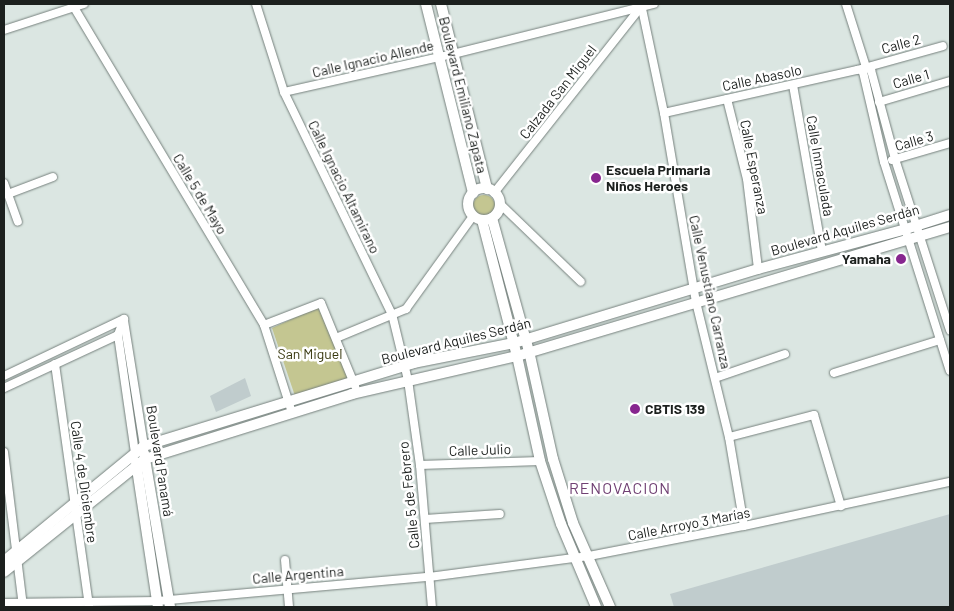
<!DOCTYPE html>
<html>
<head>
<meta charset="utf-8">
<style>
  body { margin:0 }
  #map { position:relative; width:954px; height:611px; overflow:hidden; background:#dbe6e2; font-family:Barlow,sans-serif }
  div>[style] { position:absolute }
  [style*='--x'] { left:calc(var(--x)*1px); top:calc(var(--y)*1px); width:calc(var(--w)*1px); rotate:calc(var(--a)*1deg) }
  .green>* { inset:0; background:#c4c691 }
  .round { border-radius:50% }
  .building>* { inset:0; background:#c0cccd }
  .roads { filter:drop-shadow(0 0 1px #76817d) drop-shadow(0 0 1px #76817d) }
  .minor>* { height:8px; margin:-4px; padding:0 4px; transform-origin:4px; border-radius:4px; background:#fff }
  .tertiary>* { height:10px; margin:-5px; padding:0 5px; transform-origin:5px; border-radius:5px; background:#fff }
  .tertiary>.ring { margin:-5px; padding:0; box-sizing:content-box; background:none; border:10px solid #fff; border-radius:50% }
  .dots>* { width:14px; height:14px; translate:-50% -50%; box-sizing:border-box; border:2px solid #fff; border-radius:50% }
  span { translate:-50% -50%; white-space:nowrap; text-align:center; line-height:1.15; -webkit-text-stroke:5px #fff; paint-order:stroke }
  .street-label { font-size:14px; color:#1c201e }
  .poi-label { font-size:14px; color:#1c201e; font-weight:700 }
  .left { translate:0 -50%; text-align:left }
  .right { translate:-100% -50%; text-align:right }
  .park-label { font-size:14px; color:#38380e }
  .quarter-label { font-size:16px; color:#704073; letter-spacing:1px }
  .frame { position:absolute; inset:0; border:5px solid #1c201e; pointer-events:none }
</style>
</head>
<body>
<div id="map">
  <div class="green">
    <div class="round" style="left:473px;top:195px;width:22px;height:22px"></div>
    <div style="clip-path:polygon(318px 307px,349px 379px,295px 396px,272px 328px)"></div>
  </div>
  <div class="building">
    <div style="clip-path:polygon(245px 378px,251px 396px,216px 412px,210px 396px)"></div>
    <div style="clip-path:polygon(950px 514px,950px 607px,674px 607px,670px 594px)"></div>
  </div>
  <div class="roads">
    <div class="minor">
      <div style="--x:72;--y:4;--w:374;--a:59.1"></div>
      <div style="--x:264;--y:325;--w:92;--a:72.3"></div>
      <div style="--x:256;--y:4;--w:92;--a:72.3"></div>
      <div style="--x:284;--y:92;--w:247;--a:64.1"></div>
      <div style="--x:392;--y:314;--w:68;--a:76.4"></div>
      <div style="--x:408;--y:380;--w:86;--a:82"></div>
      <div style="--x:420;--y:465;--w:143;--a:85.2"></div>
      <div style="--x:641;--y:4;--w:111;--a:78.1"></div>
      <div style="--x:664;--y:113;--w:192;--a:80.4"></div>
      <div style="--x:696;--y:302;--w:139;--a:76.3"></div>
      <div style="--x:729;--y:437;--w:90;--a:80.4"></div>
      <div style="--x:846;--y:4;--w:66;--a:72.4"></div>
      <div style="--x:866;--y:67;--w:6;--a:31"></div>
      <div style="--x:871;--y:70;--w:92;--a:74.9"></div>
      <div style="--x:895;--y:159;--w:180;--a:72.2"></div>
      <div style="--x:4;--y:30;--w:84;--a:-18"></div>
      <div style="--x:866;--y:67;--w:6;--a:121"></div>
      <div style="--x:863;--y:72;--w:92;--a:76.9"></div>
      <div style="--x:884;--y:162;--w:219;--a:72.5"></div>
      <div style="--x:793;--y:85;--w:169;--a:80.1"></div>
      <div style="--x:284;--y:92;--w:173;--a:-12.7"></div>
      <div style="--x:453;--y:54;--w:207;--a:-14"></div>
      <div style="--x:727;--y:99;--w:82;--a:76"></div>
      <div style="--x:747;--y:179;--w:91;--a:83"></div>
      <div style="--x:879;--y:102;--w:74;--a:-16.5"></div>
      <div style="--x:664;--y:113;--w:198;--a:-12.6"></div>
      <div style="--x:857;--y:70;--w:89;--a:-15.6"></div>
      <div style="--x:892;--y:160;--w:60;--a:-16.3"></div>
      <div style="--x:4;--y:183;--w:41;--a:70.3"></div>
      <div style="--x:494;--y:193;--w:237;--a:-51.7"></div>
      <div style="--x:8;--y:194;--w:48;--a:-20.7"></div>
      <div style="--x:500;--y:204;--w:112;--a:43.9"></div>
      <div style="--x:124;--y:319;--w:17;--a:111"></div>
      <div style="--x:118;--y:335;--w:119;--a:81.8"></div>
      <div style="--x:124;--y:321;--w:127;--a:80.9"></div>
      <div style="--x:264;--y:325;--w:61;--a:-21.1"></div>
      <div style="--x:321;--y:303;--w:90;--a:67.7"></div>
      <div style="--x:336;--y:338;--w:76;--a:-22.5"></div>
      <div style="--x:406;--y:309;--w:115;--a:-54.2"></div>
      <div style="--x:55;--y:364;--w:245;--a:82"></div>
      <div style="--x:834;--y:373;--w:111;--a:-17.3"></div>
      <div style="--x:4;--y:376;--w:133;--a:-25.4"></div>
      <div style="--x:715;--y:378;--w:74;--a:-18.9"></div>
      <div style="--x:4;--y:388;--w:126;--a:-24.9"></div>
      <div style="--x:729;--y:437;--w:88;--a:-14.5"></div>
      <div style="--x:814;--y:415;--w:95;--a:73.5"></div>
      <div style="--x:4;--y:452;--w:155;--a:83"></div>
      <div style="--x:420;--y:465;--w:120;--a:-1.9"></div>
      <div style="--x:425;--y:519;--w:75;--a:-3.8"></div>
      <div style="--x:285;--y:560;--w:47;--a:85.1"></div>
      <div style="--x:4;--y:603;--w:154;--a:-0.7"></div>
      <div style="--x:158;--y:601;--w:272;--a:-5.1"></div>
      <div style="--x:429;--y:577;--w:161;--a:-7.5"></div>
      <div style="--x:589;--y:556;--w:158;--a:-11"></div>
      <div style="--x:744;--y:526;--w:211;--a:-12.1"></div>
    </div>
    <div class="tertiary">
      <div style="--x:426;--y:4;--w:195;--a:76"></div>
      <div style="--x:441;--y:4;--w:191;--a:76"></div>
      <div class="ring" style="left:468px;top:188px;width:22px;height:22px"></div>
      <div style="--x:492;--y:218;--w:138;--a:74.5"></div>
      <div style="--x:529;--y:351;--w:111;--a:77.5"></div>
      <div style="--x:553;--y:459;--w:67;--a:72.6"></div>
      <div style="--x:573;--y:523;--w:92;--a:66.2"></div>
      <div style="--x:482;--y:220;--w:140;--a:75.6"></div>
      <div style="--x:517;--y:356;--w:107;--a:77.6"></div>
      <div style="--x:540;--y:461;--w:66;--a:71.6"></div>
      <div style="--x:561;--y:524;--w:90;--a:67.1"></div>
      <div style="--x:144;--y:453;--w:156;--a:80.4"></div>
      <div style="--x:136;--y:462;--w:147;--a:81.4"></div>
      <div style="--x:4;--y:561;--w:181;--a:-39.4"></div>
      <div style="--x:144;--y:446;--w:282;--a:-17.1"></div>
      <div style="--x:413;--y:363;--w:103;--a:-11.2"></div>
      <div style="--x:514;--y:343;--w:255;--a:-16.9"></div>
      <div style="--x:758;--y:269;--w:153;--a:-15.1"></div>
      <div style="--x:906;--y:229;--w:46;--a:-17.7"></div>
      <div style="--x:4;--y:572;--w:181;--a:-38.7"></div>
      <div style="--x:145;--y:459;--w:217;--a:-17.4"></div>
      <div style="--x:352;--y:394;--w:169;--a:-13"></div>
      <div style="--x:517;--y:356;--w:452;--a:-16.6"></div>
    </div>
  </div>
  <div class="dots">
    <div style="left:596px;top:178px;background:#87268f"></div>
    <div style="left:901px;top:259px;background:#87268f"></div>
    <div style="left:635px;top:409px;background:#87268f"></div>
  </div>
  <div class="street-label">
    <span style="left:901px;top:44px;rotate:-15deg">Calle 2</span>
    <span style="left:373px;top:59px;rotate:-13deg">Calle Ignacio Allende</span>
    <span style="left:762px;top:78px;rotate:-12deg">Calle Abasolo</span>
    <span style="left:911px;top:79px;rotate:-16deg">Calle 1</span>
    <span style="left:558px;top:92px;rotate:-52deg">Calzada San Miguel</span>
    <span style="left:463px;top:95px;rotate:76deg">Boulevard Emiliano Zapata</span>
    <span style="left:914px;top:141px;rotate:-16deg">Calle 3</span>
    <span style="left:820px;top:166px;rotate:80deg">Calle Inmaculada</span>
    <span style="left:754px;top:167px;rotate:79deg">Calle Esperanza</span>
    <span style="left:344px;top:187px;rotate:64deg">Calle Ignacio Altamirano</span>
    <span style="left:200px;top:194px;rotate:59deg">Calle 5 de Mayo</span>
    <span style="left:845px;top:230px;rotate:-16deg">Boulevard Aquiles Serdán</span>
    <span style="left:710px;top:292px;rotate:78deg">Calle Venustiano Carranza</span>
    <span style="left:456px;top:341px;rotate:-14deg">Boulevard Aquiles Serdán</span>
    <span style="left:480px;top:450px;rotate:-2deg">Calle Julio</span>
    <span style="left:160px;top:461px;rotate:81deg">Boulevard Panamá</span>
    <span style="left:84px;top:482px;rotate:82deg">Calle 4 de Diciembre</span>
    <span style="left:409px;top:495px;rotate:-96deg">Calle 5 de Febrero</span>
    <span style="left:689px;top:524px;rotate:-11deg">Calle Arroyo 3 Marías</span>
    <span style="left:298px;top:575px;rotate:-5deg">Calle Argentina</span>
  </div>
  <div class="poi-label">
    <span class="left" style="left:606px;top:178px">Escuela Primaria<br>Niños Heroes</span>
    <span class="right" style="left:891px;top:259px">Yamaha</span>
    <span class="left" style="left:645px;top:409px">CBTIS 139</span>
  </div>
  <div class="park-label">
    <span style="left:310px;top:354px">San Miguel</span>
  </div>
  <div class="quarter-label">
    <span style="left:620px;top:488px">RENOVACION</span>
  </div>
  <div class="frame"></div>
</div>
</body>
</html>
